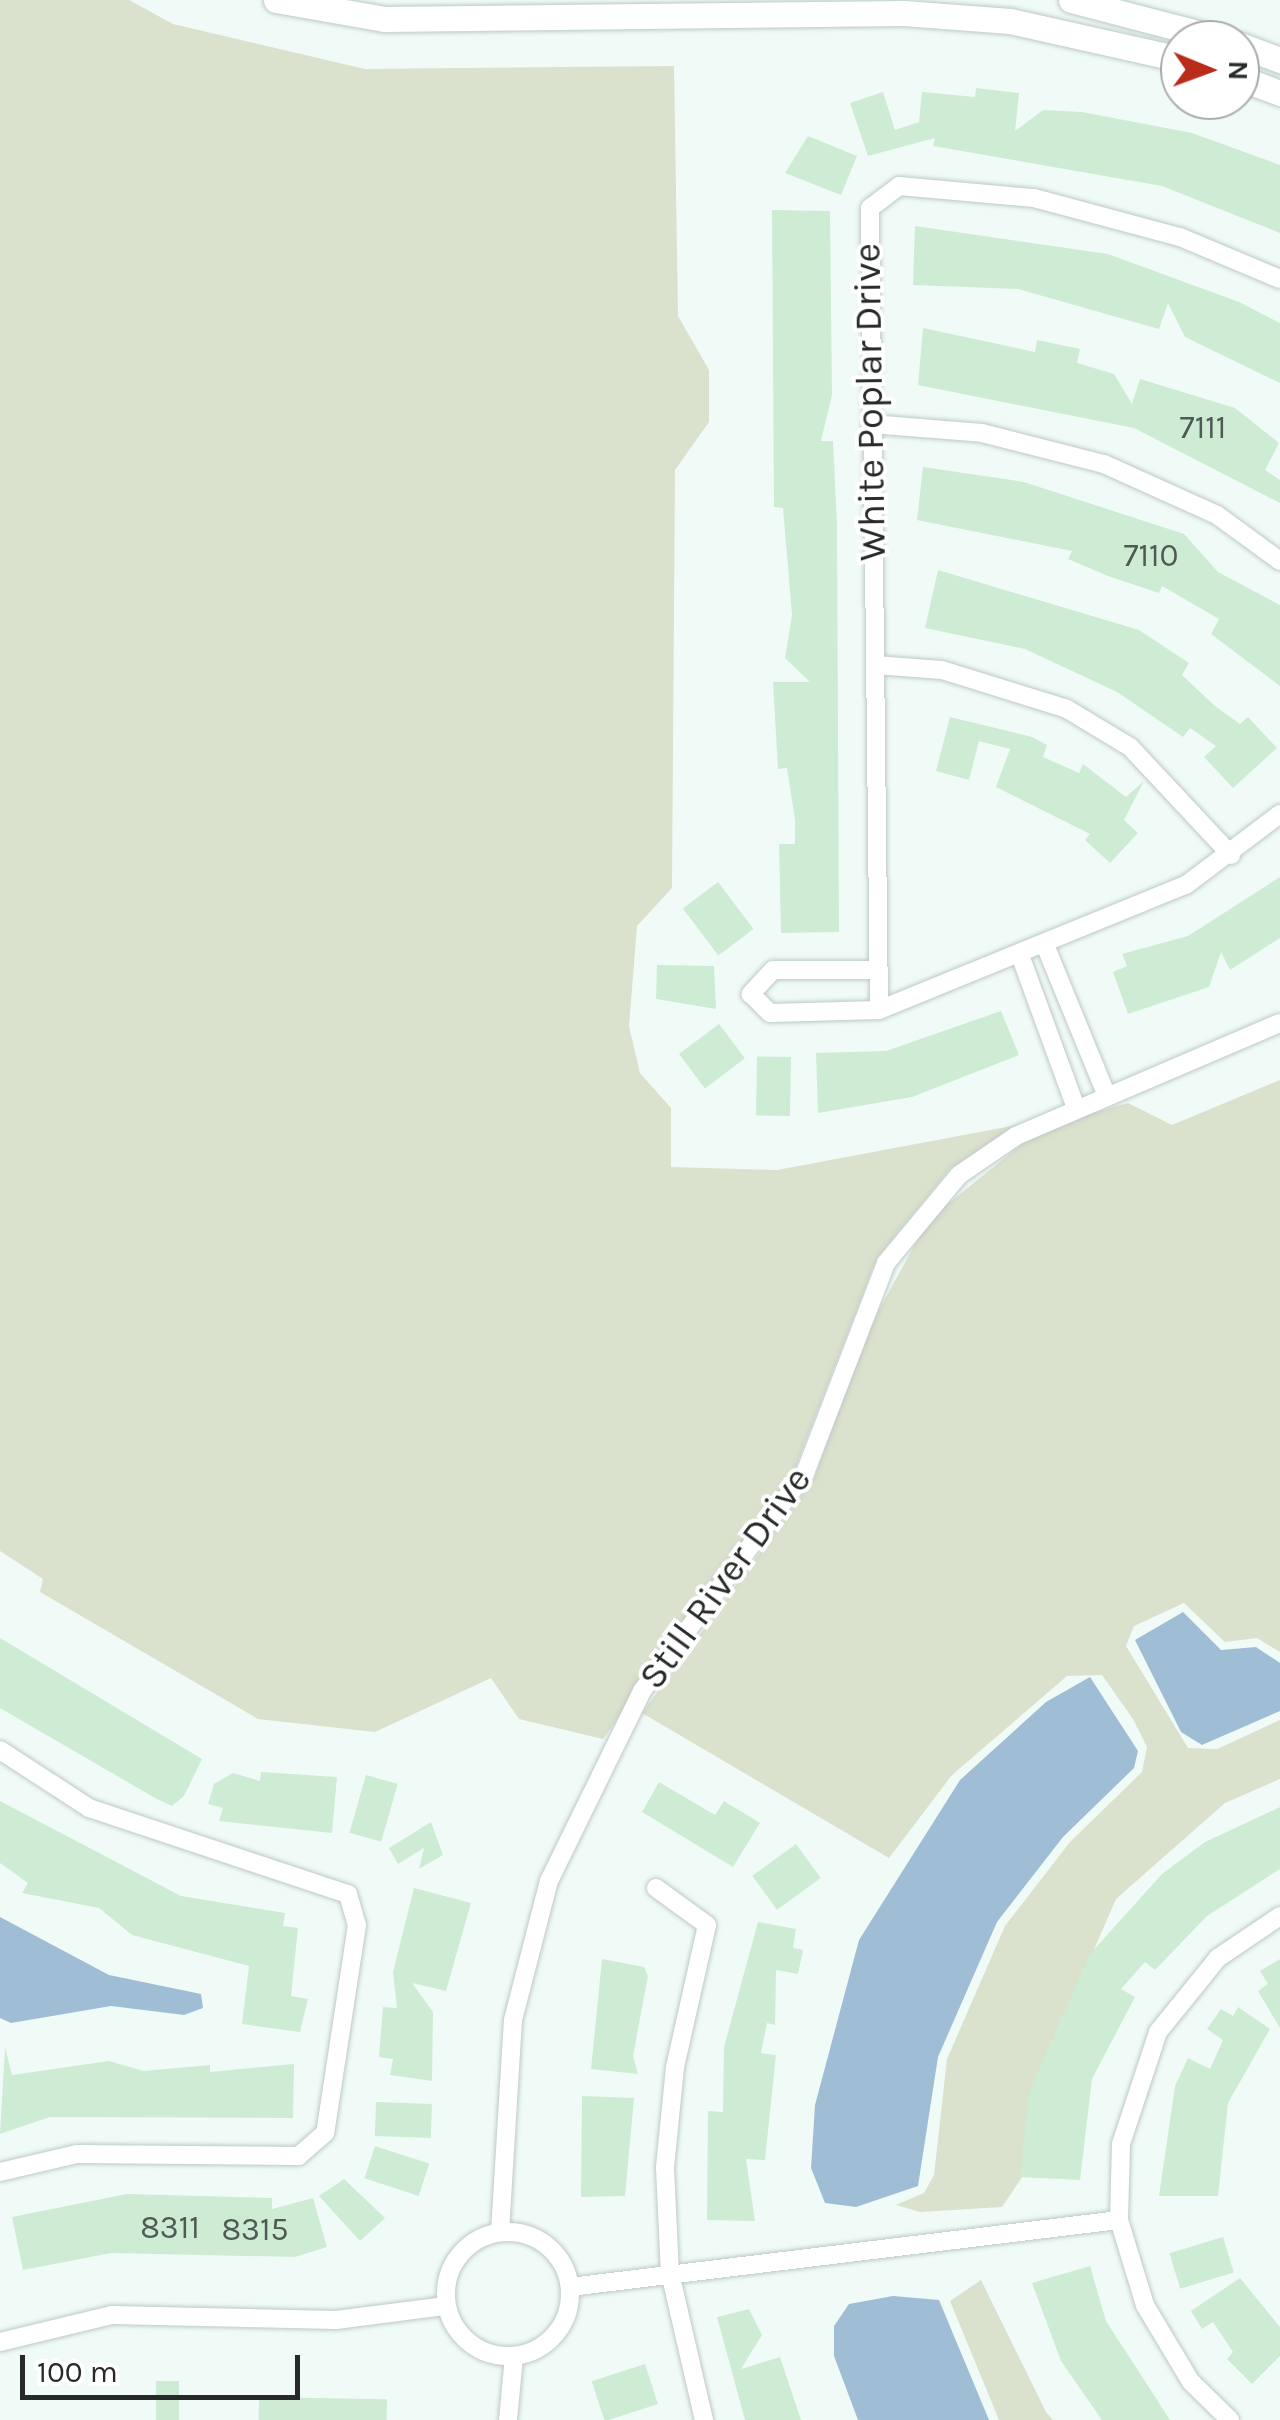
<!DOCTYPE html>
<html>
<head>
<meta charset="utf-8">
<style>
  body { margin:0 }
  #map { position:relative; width:1280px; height:2420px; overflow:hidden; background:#f0fbf8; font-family:Karla,sans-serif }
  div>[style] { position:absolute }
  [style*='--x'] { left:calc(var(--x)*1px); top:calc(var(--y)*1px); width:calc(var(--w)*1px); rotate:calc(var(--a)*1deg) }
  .green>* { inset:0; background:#dae1cc }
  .water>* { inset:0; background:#9fbed5 }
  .building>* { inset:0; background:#cdecd3; transform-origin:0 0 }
  .roads { filter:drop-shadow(0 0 2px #bec9c6) drop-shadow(0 0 2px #bec9c6) }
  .street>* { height:18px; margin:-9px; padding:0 9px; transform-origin:9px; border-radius:9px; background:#fff }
  .street>.ring { margin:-9px; padding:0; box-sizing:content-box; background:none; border:18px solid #fff; border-radius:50% }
  .secondary>* { height:25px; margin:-12.5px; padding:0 12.5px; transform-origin:12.5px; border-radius:12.5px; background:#fff }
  span { translate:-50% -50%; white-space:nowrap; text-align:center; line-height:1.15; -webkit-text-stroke:8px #fff; paint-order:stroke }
  .number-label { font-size:32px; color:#505a54 }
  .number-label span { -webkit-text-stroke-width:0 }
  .street-label { font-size:38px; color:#262a29 }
  .north { position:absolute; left:1160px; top:20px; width:100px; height:100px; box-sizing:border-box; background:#fff; border:2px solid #a8aaa9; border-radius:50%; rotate:91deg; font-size:28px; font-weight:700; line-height:40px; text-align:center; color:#262a29 }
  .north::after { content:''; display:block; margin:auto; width:35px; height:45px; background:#b92c1a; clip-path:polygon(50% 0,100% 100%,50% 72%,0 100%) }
  .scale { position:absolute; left:20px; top:2355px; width:280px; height:45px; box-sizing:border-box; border:5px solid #262a29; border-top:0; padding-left:12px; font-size:30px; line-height:35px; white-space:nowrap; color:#262a29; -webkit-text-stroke:8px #fff; paint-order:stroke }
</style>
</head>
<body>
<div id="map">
  <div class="green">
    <div style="clip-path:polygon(0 0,129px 0,173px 24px,365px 69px,674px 66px,678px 316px,709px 370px,709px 422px,675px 470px,672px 888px,637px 926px,629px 1026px,640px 1073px,671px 1108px,671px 1167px,777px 1170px,1017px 1125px,951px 1168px,877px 1258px,795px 1469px,603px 1739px,519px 1719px,491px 1678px,375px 1732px,258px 1719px,40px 1592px,43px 1579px,0 1551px)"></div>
    <div style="clip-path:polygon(1280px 1080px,1280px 1652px,1257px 1638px,1225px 1642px,1184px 1603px,1134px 1626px,1126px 1646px,1188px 1748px,1217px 1749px,1280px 1720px,1280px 1779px,1225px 1803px,1116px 1899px,1058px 2032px,1029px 2167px,1002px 2207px,920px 2212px,896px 2205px,924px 2193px,934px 2175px,947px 2059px,1005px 1926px,1070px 1842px,1142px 1772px,1147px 1747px,1133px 1719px,1102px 1675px,1067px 1676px,952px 1775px,889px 1858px,642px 1713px,814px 1479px,863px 1339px,929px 1219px,1022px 1144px,1081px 1116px,1128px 1103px,1172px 1125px)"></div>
    <div style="clip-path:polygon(981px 2280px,1046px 2412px,1053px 2420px,999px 2420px,950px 2301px)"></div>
  </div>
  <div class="water">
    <div style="clip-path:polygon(1183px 1612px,1221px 1650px,1256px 1647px,1280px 1663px,1280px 1711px,1202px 1745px,1181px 1732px,1135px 1640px)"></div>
    <div style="clip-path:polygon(1090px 1677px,1138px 1751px,1134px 1768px,1063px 1837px,997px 1922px,938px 2057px,918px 2186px,856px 2207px,825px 2203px,811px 2168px,815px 2105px,859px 1940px,960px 1780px,1046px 1702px)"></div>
    <div style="clip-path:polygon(0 1917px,109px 1975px,201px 1994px,203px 2008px,184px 2015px,111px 2006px,11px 2023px,0 2018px)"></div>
    <div style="clip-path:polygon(893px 2296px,939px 2300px,989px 2420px,858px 2420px,834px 2356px,834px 2326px,849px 2304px)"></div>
  </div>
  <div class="building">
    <div style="clip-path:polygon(976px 88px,1019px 93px,1015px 131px,1043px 110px,1082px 112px,1192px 133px,1280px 165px,1280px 233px,1162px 186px,933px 146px,935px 138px,868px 156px,850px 103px,883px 92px,895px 130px,919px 122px,922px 92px,975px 97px)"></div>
    <div style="clip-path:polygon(808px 136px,857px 156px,841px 195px,785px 173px)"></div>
    <div style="clip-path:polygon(772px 210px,830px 211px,832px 395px,821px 441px,833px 441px,837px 524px,839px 932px,781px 933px,779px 844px,795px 844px,795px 820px,787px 768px,778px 769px,773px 682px,810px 682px,785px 658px,792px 615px,783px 508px,774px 507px)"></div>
    <div style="clip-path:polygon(915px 226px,1108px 254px,1239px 302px,1280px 323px,1280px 383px,1185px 337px,1168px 303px,1159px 329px,1018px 289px,913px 285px)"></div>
    <div style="clip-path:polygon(923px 328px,1035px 352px,1037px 340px,1080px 349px,1077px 363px,1114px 374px,1132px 404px,1140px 379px,1235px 408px,1279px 443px,1265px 470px,1280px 480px,1280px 503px,1134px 428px,918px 385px)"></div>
    <div style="clip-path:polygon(923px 467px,1024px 482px,1184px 534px,1218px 572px,1280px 605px,1280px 686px,1211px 634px,1219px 619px,1162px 586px,1159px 593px,1108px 576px,1068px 559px,1072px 551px,917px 520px)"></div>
    <div style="clip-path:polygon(938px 570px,1139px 630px,1189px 663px,1182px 675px,1215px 706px,1240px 724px,1248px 717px,1277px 748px,1233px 788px,1204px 757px,1216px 746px,1190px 728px,1183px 737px,1117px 692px,1025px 649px,925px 628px)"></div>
    <div style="clip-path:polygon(950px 717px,1032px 737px,1047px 745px,1043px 757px,1079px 773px,1083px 764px,1126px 797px,1144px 781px,1124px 820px,1138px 833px,1110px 863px,1085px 840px,1090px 834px,996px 787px,1010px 749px,979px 741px,969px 780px,936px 771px)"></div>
    <div style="clip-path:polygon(1280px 877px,1280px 938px,1230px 970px,1221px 952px,1209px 987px,1128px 1014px,1113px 972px,1127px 966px,1122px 954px,1188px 936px)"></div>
    <div style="left:718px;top:882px;width:59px;height:44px;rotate:53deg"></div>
    <div style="clip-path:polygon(657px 965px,714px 966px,716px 1009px,656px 999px)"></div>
    <div style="clip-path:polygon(1001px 1011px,1019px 1055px,912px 1097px,818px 1113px,816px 1053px,886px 1051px)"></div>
    <div style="left:719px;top:1024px;width:43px;height:50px;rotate:53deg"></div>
    <div style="left:791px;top:1057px;width:59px;height:34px;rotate:91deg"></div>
    <div style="clip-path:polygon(0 1638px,202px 1759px,184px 1796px,172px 1806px,155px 1798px,0 1708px)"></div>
    <div style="clip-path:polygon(261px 1772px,337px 1777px,332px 1833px,219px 1821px,223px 1808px,208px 1804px,214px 1784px,233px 1773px,260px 1781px)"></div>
    <div style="left:366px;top:1775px;width:33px;height:60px;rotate:16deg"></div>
    <div style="clip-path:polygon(659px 1782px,715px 1815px,724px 1801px,760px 1823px,733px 1867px,642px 1812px)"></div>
    <div style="clip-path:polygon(0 1801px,181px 1896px,285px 1913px,283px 1926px,298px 1928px,291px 1996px,308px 1999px,300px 2032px,242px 2024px,249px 1966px,132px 1935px,99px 1908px,22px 1893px,28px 1883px,0 1863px)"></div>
    <div style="clip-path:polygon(1280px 1807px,1280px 1869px,1207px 1916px,1155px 1970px,1145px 1962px,1121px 1989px,1135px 1997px,1092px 2079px,1080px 2180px,1020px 2177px,1029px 2092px,1090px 1954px,1162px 1874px,1205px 1842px)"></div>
    <div style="clip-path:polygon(431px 1822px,443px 1855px,419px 1869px,424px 1848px,398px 1864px,389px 1848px)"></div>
    <div style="left:796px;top:1844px;width:42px;height:54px;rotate:54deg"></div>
    <div style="clip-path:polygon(414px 1888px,471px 1903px,446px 1991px,412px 1983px,433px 2012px,432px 2081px,390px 2075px,393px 2059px,379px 2057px,383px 2007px,397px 2008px,393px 1972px)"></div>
    <div style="clip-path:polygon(758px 1922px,796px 1929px,793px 1948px,803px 1950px,798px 1974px,776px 1970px,775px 2025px,767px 2023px,761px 2053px,776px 2055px,765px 2160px,746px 2159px,755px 2221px,707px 2220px,708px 2111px,723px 2112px,724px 2047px)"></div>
    <div style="clip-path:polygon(602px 1959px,644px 1967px,648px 1976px,633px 2056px,638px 2074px,591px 2069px)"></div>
    <div style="clip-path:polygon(1280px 1959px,1280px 2028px,1258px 1991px,1268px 1984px,1260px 1971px)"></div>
    <div style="clip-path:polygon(1238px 2007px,1270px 2029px,1228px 2103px,1218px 2196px,1159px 2196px,1175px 2086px,1188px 2058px,1210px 2069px,1223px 2040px,1207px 2029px,1221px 2009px,1233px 2016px)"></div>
    <div style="clip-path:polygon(5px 2047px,12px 2075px,109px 2061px,144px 2071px,210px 2065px,210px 2072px,294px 2064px,293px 2118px,50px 2117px,0 2134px)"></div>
    <div style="clip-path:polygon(582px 2096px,634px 2098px,625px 2196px,581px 2197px)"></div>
    <div style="left:376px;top:2102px;width:56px;height:34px;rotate:2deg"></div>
    <div style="left:375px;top:2146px;width:57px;height:34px;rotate:18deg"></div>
    <div style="clip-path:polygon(344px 2179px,385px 2218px,360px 2241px,319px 2196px)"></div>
    <div style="clip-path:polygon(127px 2194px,272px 2198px,272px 2209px,313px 2198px,327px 2247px,295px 2257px,111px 2253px,23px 2270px,12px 2217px)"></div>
    <div style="left:1223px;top:2237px;width:37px;height:56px;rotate:73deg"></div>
    <div style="clip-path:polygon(1090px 2266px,1106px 2321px,1170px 2420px,1102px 2420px,1061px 2361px,1032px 2283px)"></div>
    <div style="clip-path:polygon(1240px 2278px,1280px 2327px,1280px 2356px,1252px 2384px,1227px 2359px,1233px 2352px,1213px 2322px,1202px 2329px,1191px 2311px)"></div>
    <div style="clip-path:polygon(749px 2309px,762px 2335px,741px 2369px,780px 2357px,801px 2420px,745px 2420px,717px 2317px)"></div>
    <div style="left:645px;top:2364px;width:42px;height:56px;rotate:72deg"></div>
    <div style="left:156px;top:2381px;width:23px;height:39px"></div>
    <div style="left:259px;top:2397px;width:128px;height:23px;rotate:1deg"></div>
  </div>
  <div class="roads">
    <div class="street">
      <div style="--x:871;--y:424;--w:111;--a:4.6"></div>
      <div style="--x:982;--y:433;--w:126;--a:14.3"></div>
      <div style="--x:1104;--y:464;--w:124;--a:24.3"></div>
      <div style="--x:1217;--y:515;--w:78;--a:36.1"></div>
      <div style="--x:875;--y:665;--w:67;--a:4.3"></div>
      <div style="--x:942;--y:670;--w:131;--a:17.3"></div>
      <div style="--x:1067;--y:709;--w:74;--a:31.1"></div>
      <div style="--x:1130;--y:747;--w:148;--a:46.9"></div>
      <div style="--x:1045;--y:945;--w:163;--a:67.7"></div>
      <div style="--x:1020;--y:955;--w:163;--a:69.9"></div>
      <div style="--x:879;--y:970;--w:106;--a:180"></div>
      <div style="--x:773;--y:970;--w:33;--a:133"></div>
      <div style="--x:751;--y:994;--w:27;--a:45"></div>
      <div style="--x:770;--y:1013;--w:109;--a:-1.6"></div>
      <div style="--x:879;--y:1010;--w:331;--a:-22.2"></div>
      <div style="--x:1186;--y:885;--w:118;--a:-37.1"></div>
      <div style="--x:879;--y:1010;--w:802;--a:-90.64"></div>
      <div style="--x:870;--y:208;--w:36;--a:-37"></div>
      <div style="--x:899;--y:186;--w:136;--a:5.1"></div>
      <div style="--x:1034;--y:198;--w:151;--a:15"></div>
      <div style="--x:1180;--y:237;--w:108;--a:22.8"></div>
      <div style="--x:0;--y:1750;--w:106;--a:33.1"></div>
      <div style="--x:89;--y:1808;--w:273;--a:18.4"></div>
      <div style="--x:348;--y:1894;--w:32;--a:74"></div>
      <div style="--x:357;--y:1925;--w:210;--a:98.7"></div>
      <div style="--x:325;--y:2133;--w:35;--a:139"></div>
      <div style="--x:299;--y:2156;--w:222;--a:-179.5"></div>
      <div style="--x:77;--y:2154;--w:79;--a:166.8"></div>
      <div style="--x:656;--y:1888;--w:63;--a:36"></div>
      <div style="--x:707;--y:1925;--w:146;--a:102.7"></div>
      <div style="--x:675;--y:2067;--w:101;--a:95.7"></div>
      <div style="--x:665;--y:2168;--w:105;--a:87.3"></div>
      <div style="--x:670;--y:2273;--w:151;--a:77"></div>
      <div class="ring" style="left:446px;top:2232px;width:106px;height:106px"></div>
      <div style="--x:500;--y:2232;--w:212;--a:-86.5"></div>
      <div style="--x:513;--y:2020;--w:144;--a:-75.5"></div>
      <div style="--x:549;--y:1881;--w:212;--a:-63.9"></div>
      <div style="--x:642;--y:1691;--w:272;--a:-53.2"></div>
      <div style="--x:805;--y:1473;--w:225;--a:-68.9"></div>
      <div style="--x:886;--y:1263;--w:114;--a:-50.3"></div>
      <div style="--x:959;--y:1175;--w:69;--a:-34.4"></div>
      <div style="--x:1016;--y:1136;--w:287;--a:-23.2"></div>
      <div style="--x:570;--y:2287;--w:553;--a:-6.96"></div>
      <div style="--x:0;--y:2342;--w:115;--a:-13.6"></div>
      <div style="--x:112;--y:2315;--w:224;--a:1.3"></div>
      <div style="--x:336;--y:2320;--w:111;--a:-7.3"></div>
      <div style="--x:508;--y:2420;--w:64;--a:-84.6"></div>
      <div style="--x:1230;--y:2420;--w:54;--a:-135.7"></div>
      <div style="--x:1191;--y:2382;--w:90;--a:-120.9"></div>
      <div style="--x:1145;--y:2305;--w:89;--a:-107"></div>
      <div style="--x:1119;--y:2220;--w:76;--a:-88.5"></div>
      <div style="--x:1121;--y:2144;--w:118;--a:-71.7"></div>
      <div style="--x:1158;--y:2032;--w:95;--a:-51"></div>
      <div style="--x:1218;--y:1958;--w:75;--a:-34.1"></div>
    </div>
    <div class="secondary">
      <div style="--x:276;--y:0;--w:111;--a:9.9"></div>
      <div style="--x:385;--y:19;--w:519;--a:-0.66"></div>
      <div style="--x:904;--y:13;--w:106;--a:4.3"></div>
      <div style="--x:1010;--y:21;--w:174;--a:12.6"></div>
      <div style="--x:1071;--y:0;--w:159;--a:14.6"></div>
      <div style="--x:1240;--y:45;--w:43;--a:20.6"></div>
      <div style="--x:1240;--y:78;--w:43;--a:20.6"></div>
    </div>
  </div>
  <div class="number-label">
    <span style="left:1203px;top:428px">7111</span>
    <span style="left:1151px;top:556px">7110</span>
    <span style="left:170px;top:2228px">8311</span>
    <span style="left:255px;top:2230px">8315</span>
  </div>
  <div class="street-label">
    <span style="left:870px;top:402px;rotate:-91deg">White Poplar Drive</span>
    <span style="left:725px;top:1578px;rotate:-54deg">Still River Drive</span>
  </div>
  <div class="north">N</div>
  <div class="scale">100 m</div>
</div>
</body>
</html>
